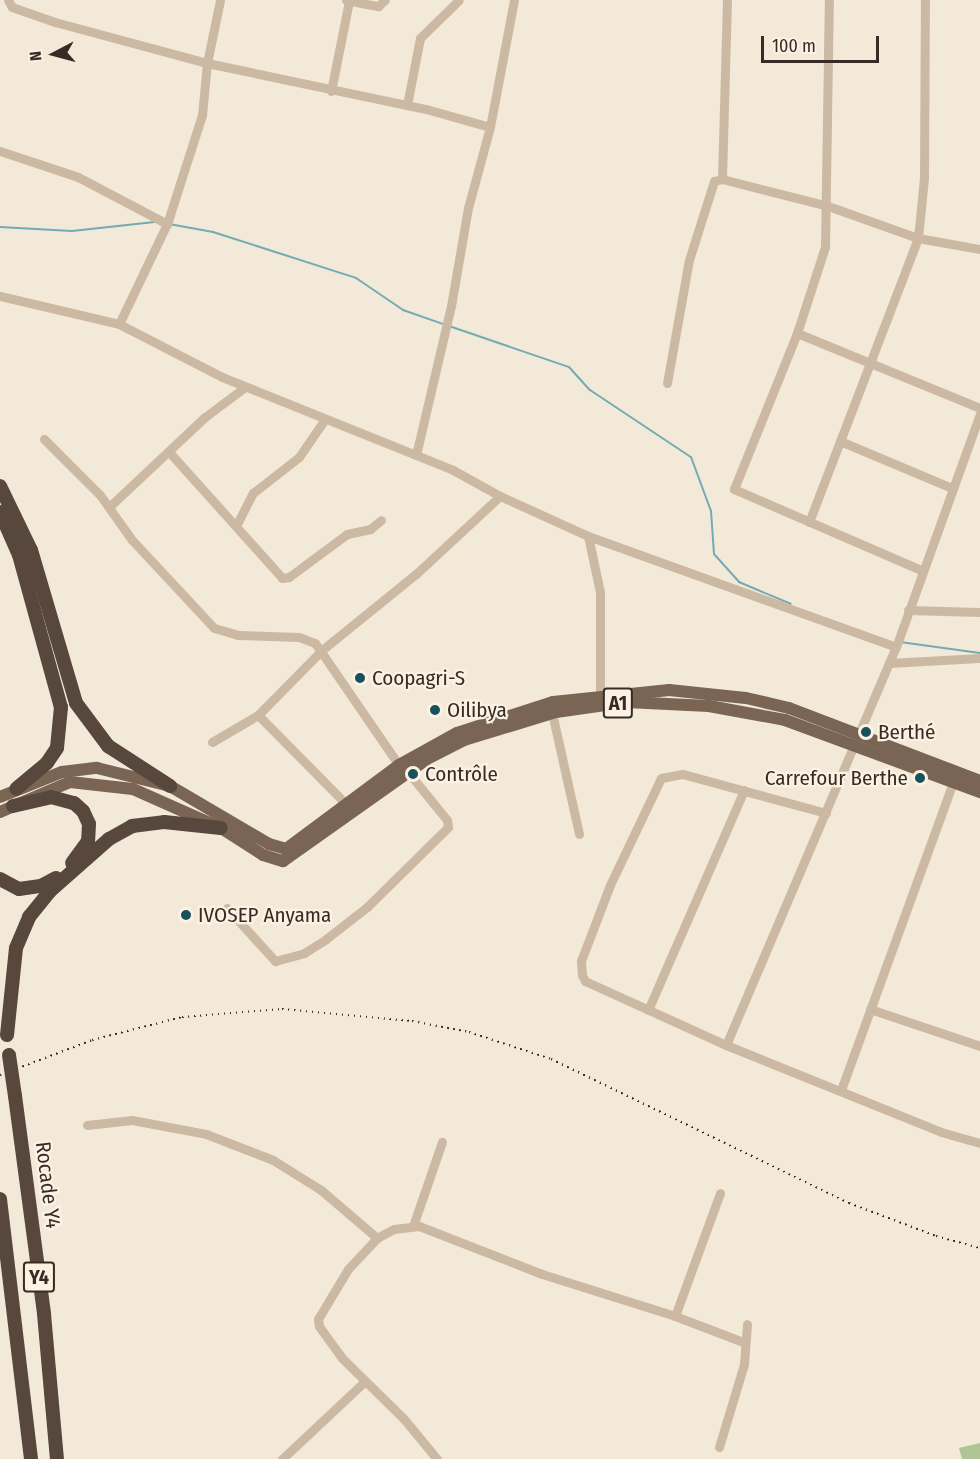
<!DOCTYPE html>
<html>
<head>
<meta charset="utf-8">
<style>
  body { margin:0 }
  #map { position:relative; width:980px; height:1459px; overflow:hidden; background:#f3e9d8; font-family:"Fira Sans Condensed",sans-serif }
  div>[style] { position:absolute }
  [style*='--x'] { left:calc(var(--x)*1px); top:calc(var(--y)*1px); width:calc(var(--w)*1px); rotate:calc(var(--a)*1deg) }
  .green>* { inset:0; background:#b0c496 }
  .stream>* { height:2px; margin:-1px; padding:0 1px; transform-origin:1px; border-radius:1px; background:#74abb3 }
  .minor>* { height:9px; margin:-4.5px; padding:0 4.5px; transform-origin:4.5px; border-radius:4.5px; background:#ccb9a3 }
  .major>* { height:12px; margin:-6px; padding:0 6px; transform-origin:6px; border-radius:6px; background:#7a6555 }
  .highway>* { height:14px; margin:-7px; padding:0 7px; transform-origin:7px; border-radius:7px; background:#58473c }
  .rail>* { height:2px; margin-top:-1px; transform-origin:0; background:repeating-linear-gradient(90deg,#362c25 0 1.5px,transparent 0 6px) }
  .highway-bridge>* { height:14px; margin:-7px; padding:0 7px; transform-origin:7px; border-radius:7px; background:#58473c }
  .dots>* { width:16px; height:16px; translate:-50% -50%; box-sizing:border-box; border:3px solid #fbf2e4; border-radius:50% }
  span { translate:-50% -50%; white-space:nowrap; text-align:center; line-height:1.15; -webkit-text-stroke:4.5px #fbf2e4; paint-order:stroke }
  .shield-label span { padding:2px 4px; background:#fbf2e4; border:2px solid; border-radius:4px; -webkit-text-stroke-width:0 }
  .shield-label { font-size:20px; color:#362c25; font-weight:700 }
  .poi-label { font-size:21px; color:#362c25 }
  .left { translate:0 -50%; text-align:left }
  .right { translate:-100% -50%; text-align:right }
  .street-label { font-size:21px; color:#362c25 }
  .north { position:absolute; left:24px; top:24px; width:60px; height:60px; -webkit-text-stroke:4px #fbf2e4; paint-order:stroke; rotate:264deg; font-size:16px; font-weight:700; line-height:24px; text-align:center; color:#362c25 }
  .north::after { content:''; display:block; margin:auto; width:21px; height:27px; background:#362c25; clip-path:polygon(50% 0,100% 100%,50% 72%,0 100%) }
  .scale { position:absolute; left:761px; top:36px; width:118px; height:27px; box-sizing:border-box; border:3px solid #362c25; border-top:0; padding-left:8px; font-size:18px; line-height:21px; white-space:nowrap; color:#362c25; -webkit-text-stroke:4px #fbf2e4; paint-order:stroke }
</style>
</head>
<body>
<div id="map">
  <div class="green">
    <div style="clip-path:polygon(980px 1443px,980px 1459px,962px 1459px,959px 1448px)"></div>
  </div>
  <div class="stream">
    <div style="--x:169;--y:224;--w:45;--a:10.3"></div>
    <div style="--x:213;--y:232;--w:150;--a:17.8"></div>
    <div style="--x:356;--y:278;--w:57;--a:34.2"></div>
    <div style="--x:403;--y:310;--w:42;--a:19.3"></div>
    <div style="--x:0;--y:227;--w:72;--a:3.2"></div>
    <div style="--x:72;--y:231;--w:83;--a:-6.2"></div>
    <div style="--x:449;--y:326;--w:127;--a:18.9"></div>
    <div style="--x:569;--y:367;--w:31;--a:48"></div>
    <div style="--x:590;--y:390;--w:121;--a:33.6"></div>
    <div style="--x:691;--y:457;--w:58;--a:69.7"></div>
    <div style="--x:711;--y:511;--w:43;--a:86"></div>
    <div style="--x:714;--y:554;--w:38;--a:48"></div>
    <div style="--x:739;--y:582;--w:56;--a:22.9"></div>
    <div style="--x:900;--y:642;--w:81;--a:7.8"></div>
  </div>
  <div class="minor">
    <div style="--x:8;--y:0;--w:8;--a:60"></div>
    <div style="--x:12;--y:7;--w:46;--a:19.2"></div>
    <div style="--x:55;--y:22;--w:157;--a:15.1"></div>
    <div style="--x:207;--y:63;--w:224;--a:11.9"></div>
    <div style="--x:426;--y:109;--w:66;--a:15.7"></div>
    <div style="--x:346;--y:0;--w:33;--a:11"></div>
    <div style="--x:378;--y:6;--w:9;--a:-41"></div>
    <div style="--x:331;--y:91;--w:92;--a:-78.7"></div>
    <div style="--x:407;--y:105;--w:68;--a:-79"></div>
    <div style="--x:420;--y:38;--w:54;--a:-44.3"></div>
    <div style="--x:0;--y:151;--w:82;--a:18.4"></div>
    <div style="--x:78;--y:177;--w:101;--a:27.8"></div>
    <div style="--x:722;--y:179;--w:179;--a:-88.4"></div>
    <div style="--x:0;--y:296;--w:122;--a:13.2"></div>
    <div style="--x:119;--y:324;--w:116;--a:27.2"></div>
    <div style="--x:222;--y:377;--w:249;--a:21.9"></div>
    <div style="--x:453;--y:470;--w:54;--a:29"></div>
    <div style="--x:500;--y:496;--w:97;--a:24.4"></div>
    <div style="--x:588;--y:536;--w:57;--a:77.9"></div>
    <div style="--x:600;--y:592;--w:102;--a:90"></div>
    <div style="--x:119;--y:324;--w:111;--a:-64.4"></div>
    <div style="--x:167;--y:224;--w:114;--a:-72.2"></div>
    <div style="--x:202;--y:115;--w:52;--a:-84.5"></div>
    <div style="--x:207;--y:63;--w:64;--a:-78.3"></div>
    <div style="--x:797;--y:333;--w:90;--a:-72"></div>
    <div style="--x:825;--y:247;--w:247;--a:-89.1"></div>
    <div style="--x:667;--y:383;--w:125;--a:-79.9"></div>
    <div style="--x:689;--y:260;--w:83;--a:-72.4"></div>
    <div style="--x:714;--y:181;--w:8;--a:-14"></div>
    <div style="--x:722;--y:179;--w:109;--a:14.3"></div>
    <div style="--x:828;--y:206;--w:96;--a:19.6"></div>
    <div style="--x:918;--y:238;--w:63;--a:10.1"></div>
    <div style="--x:44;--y:439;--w:79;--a:45"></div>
    <div style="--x:100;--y:495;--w:55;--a:54.6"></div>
    <div style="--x:132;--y:540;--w:120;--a:47"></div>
    <div style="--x:214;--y:628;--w:25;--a:16"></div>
    <div style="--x:238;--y:635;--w:61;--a:1.9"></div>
    <div style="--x:299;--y:637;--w:17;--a:21"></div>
    <div style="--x:315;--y:643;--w:148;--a:55.5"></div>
    <div style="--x:840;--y:441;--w:121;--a:22.8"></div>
    <div style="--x:170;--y:453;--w:168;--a:48.1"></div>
    <div style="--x:282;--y:578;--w:7;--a:-8"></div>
    <div style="--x:289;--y:577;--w:72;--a:-36.6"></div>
    <div style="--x:347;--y:534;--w:24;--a:-12"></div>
    <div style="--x:370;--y:529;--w:14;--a:-39"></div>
    <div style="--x:416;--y:455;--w:153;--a:-76.8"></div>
    <div style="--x:451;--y:306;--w:99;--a:-80.2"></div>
    <div style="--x:468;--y:208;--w:84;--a:-74.8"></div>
    <div style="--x:490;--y:127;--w:129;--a:-79.3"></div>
    <div style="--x:109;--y:507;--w:132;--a:-43.2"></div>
    <div style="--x:205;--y:417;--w:50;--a:-36.9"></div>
    <div style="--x:809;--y:522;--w:304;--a:-69"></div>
    <div style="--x:918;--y:238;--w:60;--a:-84.3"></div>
    <div style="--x:924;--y:178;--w:178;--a:-89.7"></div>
    <div style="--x:237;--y:524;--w:35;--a:-63"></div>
    <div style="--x:253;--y:493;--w:58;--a:-38"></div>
    <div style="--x:299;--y:457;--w:46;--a:-55.6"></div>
    <div style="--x:588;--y:536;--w:327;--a:19.8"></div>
    <div style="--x:921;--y:570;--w:204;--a:-156.6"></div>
    <div style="--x:734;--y:489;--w:168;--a:-68"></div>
    <div style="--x:797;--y:333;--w:198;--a:22.3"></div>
    <div style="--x:908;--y:610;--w:72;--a:1.6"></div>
    <div style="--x:889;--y:663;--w:91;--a:-3.1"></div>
    <div style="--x:552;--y:713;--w:124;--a:77.4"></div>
    <div style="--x:258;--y:715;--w:91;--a:-45.4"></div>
    <div style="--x:322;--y:650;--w:121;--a:-39"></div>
    <div style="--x:416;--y:574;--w:115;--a:-42.9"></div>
    <div style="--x:212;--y:742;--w:53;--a:-30.4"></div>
    <div style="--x:258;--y:715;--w:125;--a:45.3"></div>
    <div style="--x:826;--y:813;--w:149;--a:-164.8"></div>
    <div style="--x:682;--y:774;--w:21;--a:169"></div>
    <div style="--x:661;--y:778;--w:119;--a:115.5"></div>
    <div style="--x:610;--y:885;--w:81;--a:110.9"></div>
    <div style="--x:581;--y:961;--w:14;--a:86"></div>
    <div style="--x:582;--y:975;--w:7;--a:63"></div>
    <div style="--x:585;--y:981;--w:155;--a:24.4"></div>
    <div style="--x:726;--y:1045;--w:232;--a:22"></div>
    <div style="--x:941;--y:1132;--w:41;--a:15.8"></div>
    <div style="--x:227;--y:908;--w:72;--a:47.8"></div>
    <div style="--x:275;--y:961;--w:30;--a:-15"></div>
    <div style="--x:304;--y:953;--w:26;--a:-32"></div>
    <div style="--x:326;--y:939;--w:52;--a:-38"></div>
    <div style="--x:367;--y:907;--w:114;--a:-44.6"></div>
    <div style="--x:448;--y:827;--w:7;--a:-98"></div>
    <div style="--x:447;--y:820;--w:62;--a:-129.1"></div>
    <div style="--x:870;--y:1009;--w:116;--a:18.6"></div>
    <div style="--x:648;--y:1010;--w:240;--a:-66.4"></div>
    <div style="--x:726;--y:1045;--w:433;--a:-66.9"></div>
    <div style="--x:896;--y:647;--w:248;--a:-70.2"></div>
    <div style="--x:841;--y:1090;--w:328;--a:-70"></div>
    <div style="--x:87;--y:1125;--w:45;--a:-6.3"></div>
    <div style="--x:132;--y:1120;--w:75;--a:10.7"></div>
    <div style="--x:206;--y:1134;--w:72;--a:21.2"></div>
    <div style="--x:273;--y:1160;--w:57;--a:32"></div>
    <div style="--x:321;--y:1190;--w:74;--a:40.6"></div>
    <div style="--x:413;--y:1226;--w:89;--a:-71"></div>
    <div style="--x:675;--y:1316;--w:131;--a:-69.9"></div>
    <div style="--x:719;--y:1447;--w:87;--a:-73.2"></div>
    <div style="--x:744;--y:1364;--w:40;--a:-85.7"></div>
    <div style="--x:282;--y:1459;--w:114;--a:-43.2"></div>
    <div style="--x:437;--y:1459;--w:52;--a:-129.5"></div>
    <div style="--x:404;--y:1419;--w:87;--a:-135.5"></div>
    <div style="--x:342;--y:1358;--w:39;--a:-126"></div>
    <div style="--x:319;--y:1326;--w:7;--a:-98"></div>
    <div style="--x:318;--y:1319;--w:58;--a:-59"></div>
    <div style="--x:348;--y:1269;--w:42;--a:-46.9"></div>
    <div style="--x:377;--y:1238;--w:19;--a:-28"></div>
    <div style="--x:394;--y:1229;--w:25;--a:-7"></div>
    <div style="--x:419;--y:1226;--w:132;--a:21.3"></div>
    <div style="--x:542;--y:1274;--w:139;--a:17.5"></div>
    <div style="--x:675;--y:1316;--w:73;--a:20.9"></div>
  </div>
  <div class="major">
    <div style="--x:0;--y:797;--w:67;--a:-22"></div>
    <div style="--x:62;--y:772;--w:35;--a:-7"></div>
    <div style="--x:97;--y:768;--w:75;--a:13.9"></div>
    <div style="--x:170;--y:786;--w:115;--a:30.4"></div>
    <div style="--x:269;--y:844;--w:18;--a:16"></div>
    <div style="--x:286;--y:849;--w:141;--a:-36.6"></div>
    <div style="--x:399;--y:765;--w:66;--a:-28.9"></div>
    <div style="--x:457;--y:733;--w:101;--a:-17.9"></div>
    <div style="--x:553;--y:702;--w:117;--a:-5.9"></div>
    <div style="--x:669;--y:690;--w:77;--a:5.9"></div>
    <div style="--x:746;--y:698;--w:44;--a:13.1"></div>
    <div style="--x:789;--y:708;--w:204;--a:20.9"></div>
    <div style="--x:0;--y:812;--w:76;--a:-23.2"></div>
    <div style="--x:70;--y:782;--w:63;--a:6.3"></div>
    <div style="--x:133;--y:789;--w:96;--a:23.9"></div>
    <div style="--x:221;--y:828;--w:50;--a:32.7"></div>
    <div style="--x:263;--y:855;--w:21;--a:17"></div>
    <div style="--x:283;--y:861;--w:176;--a:-35.3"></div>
    <div style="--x:427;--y:759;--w:42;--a:-27.2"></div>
    <div style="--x:464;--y:740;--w:96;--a:-16.9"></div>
    <div style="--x:556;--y:712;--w:71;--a:-8.1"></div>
    <div style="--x:626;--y:702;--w:83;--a:2.8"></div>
    <div style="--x:709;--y:706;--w:77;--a:10.4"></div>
    <div style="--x:785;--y:720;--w:208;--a:20.3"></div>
  </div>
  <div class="highway">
    <div style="--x:0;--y:486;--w:71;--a:64.2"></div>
    <div style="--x:31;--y:550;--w:159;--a:73.6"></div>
    <div style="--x:76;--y:703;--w:54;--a:53.3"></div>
    <div style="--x:108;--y:746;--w:74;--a:32.8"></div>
    <div style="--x:0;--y:512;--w:47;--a:66.2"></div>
    <div style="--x:19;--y:555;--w:158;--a:74.6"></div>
    <div style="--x:61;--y:707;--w:41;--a:95.6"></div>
    <div style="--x:57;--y:748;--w:18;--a:124"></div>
    <div style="--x:47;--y:763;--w:40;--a:140"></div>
    <div style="--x:13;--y:806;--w:39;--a:-13"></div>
    <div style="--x:51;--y:797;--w:24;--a:15"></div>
    <div style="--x:74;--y:803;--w:12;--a:42"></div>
    <div style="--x:83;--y:811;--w:14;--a:65"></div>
    <div style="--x:89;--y:824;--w:17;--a:93"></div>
    <div style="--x:88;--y:841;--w:27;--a:126"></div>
    <div style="--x:0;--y:879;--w:21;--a:28"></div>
    <div style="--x:19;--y:889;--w:22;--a:-8"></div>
    <div style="--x:41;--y:886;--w:17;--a:-28"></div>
    <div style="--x:7;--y:1035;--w:87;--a:-84.1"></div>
    <div style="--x:16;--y:948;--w:34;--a:-67"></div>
    <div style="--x:29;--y:917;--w:33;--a:-51"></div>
    <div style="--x:50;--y:891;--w:79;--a:-41.4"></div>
    <div style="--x:109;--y:839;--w:26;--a:-29"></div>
    <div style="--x:132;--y:826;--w:32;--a:-7"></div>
    <div style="--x:164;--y:822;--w:57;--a:6"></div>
    <div style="--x:15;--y:1096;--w:220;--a:82.4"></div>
    <div style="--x:44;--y:1314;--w:146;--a:84.9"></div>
    <div style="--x:0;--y:1199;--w:262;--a:83.2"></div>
  </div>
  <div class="rail">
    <div style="--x:0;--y:1075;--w:98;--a:-20.8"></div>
    <div style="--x:92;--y:1040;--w:93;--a:-14.3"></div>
    <div style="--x:182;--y:1017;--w:100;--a:-4.6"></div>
    <div style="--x:282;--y:1009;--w:131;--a:5.3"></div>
    <div style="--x:412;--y:1021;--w:58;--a:10.9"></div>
    <div style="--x:469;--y:1032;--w:86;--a:18.2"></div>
    <div style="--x:551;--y:1059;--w:331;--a:25.8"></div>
    <div style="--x:849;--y:1203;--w:93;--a:20.8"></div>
    <div style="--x:936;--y:1236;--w:46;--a:15.3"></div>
  </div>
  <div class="highway-bridge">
    <div style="--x:9;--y:1055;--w:41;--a:81.7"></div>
  </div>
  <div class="dots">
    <div style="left:360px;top:678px;background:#17515c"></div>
    <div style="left:435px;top:710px;background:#17515c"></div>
    <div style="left:866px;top:732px;background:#17515c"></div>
    <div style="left:413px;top:774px;background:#17515c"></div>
    <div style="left:920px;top:778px;background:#17515c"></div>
    <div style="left:186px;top:915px;background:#17515c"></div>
  </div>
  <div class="shield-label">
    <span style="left:618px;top:703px">A1</span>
    <span style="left:39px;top:1277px">Y4</span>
  </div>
  <div class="poi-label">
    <span class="left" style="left:372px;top:678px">Coopagri-S</span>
    <span class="left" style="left:447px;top:710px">Oilibya</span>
    <span class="left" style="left:878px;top:732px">Berthé</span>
    <span class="left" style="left:425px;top:774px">Contrôle</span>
    <span class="right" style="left:908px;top:778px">Carrefour Berthe</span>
    <span class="left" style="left:198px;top:915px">IVOSEP Anyama</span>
  </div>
  <div class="street-label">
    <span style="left:48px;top:1185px;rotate:83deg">Rocade Y4</span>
  </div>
  <div class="north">N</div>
  <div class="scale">100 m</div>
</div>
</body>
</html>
